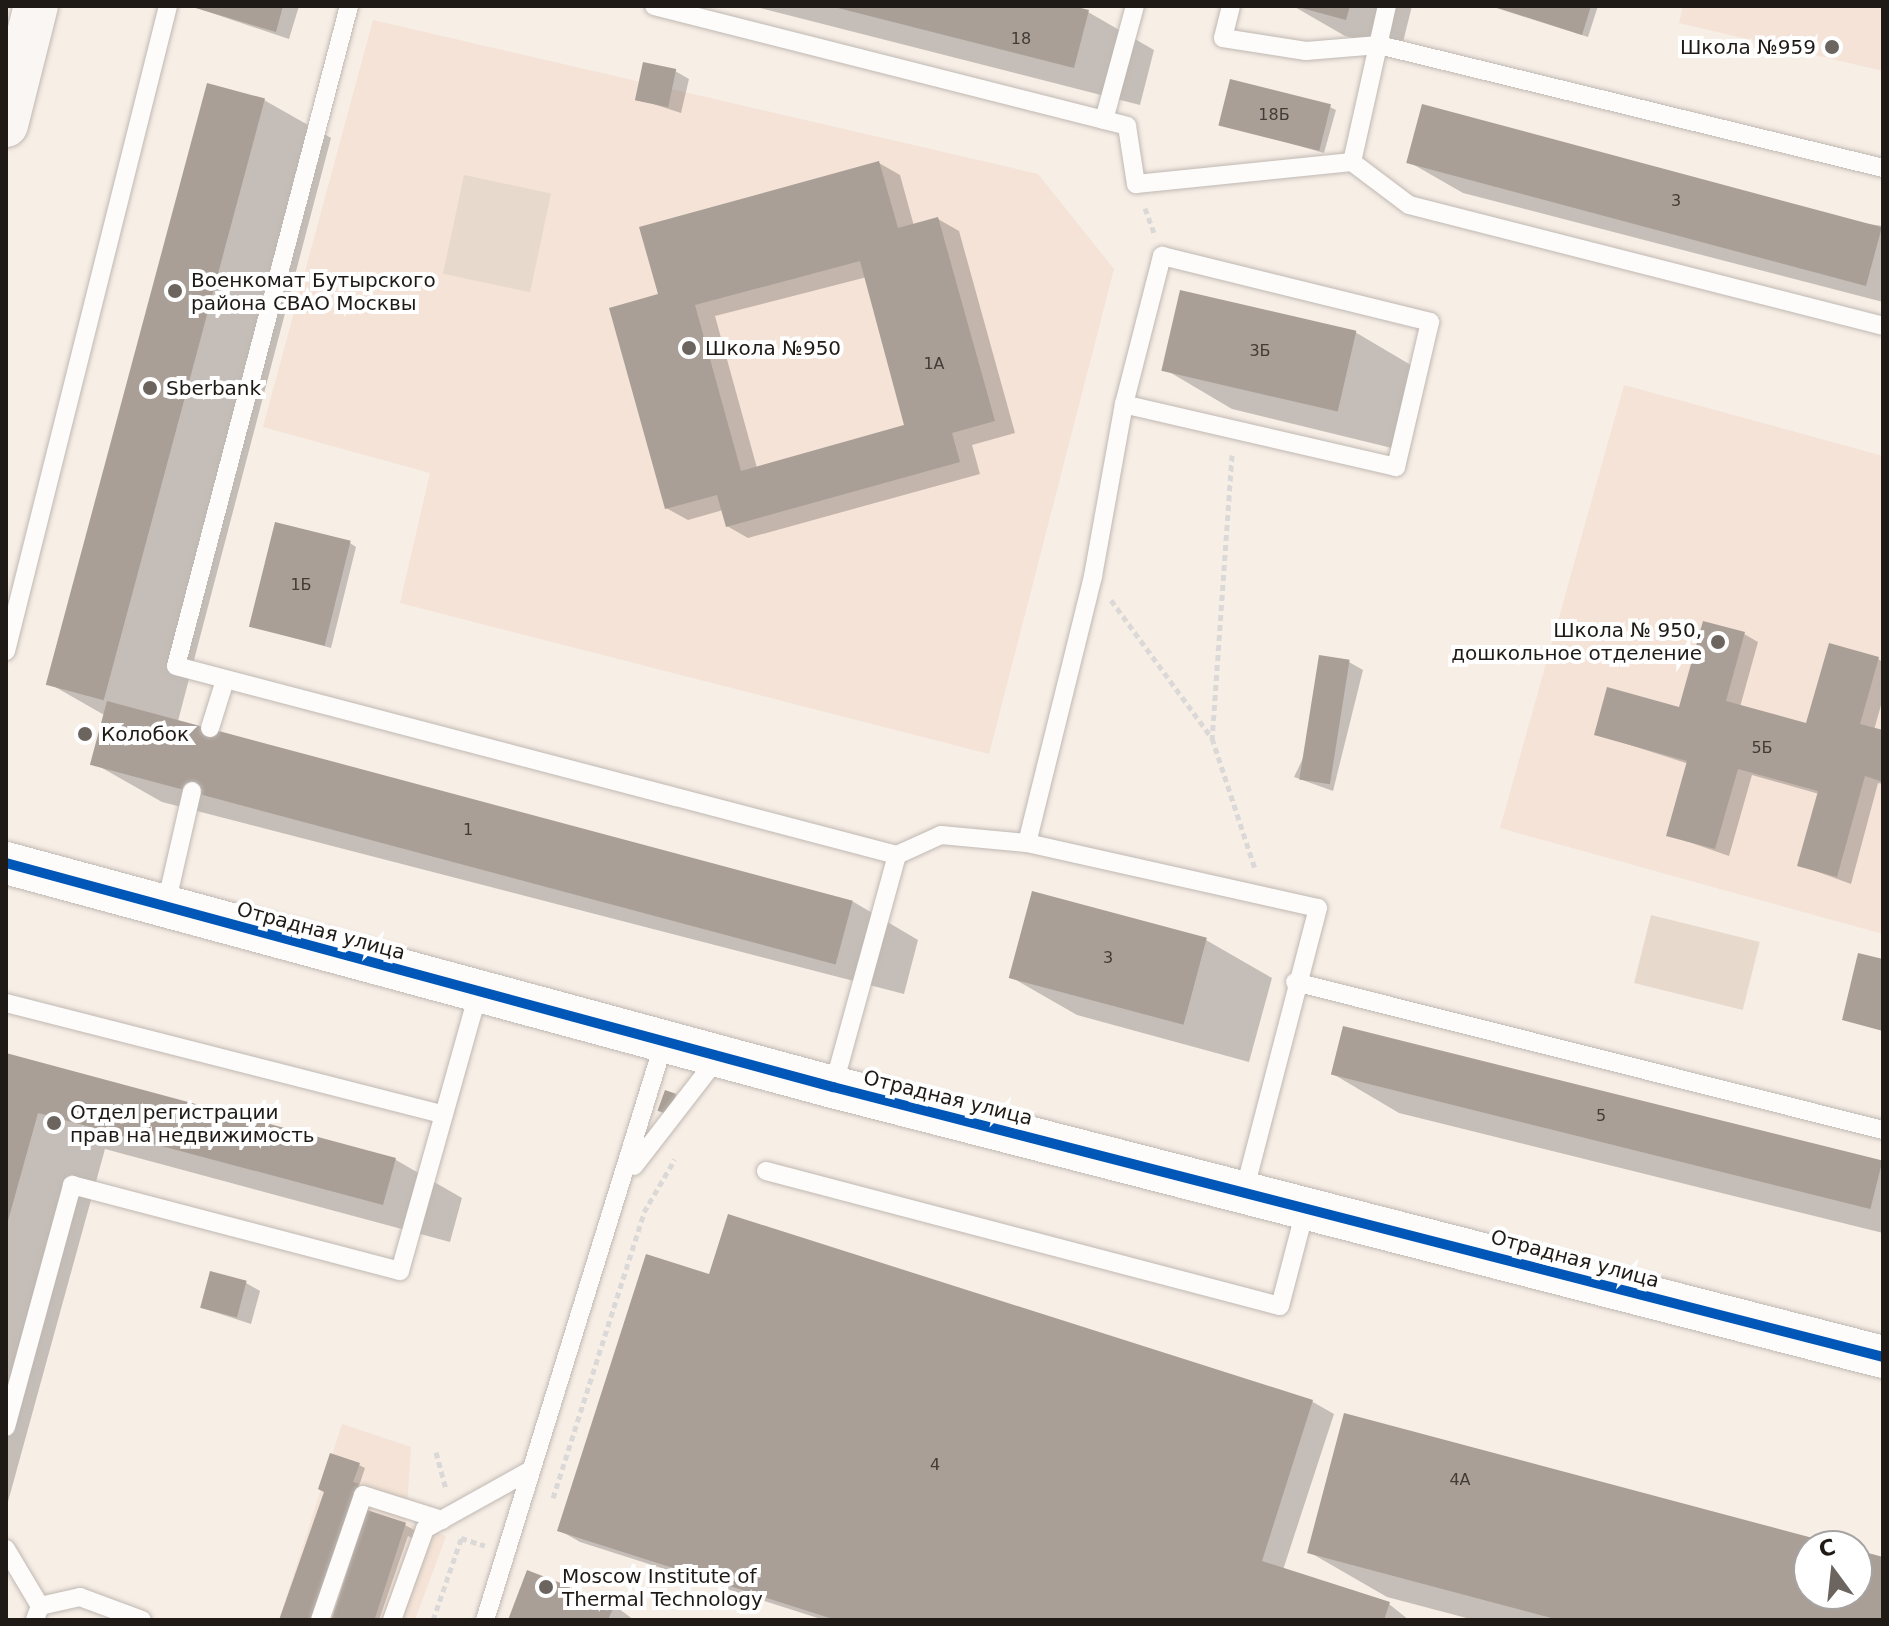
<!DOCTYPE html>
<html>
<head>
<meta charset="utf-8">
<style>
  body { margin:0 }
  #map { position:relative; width:1889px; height:1626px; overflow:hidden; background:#f7eee6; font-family:"DejaVu Sans",sans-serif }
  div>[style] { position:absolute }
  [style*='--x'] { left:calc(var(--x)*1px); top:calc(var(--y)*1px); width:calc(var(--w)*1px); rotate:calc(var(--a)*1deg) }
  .built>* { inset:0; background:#f4e3d6 }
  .green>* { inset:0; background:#e8d9cd; transform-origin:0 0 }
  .shadow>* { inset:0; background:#0003 }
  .building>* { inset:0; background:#a99f97; transform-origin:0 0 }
  .path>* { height:5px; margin-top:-2.5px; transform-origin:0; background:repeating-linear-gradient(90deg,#dbd9d7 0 6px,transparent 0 10px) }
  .roads { filter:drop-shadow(0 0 2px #bfb8b2) drop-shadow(0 0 2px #bfb8b2) }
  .service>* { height:18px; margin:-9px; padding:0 9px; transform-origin:9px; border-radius:9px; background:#fefcfb }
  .tertiary>* { height:42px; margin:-21px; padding:0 21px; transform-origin:21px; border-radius:21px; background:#fefcfb }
  .secondary>* { height:44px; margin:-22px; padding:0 22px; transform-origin:22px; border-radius:22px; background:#faf6f3 }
  .cycleway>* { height:10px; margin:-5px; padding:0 5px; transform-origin:5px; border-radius:5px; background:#0057b8 }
  .dots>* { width:22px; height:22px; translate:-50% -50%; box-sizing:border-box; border:4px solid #fff; border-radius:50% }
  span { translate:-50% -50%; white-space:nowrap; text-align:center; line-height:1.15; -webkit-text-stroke:8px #fff; paint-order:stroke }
  .number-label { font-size:16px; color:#423b36 }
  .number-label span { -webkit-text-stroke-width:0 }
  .poi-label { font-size:20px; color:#201a16 }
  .right { translate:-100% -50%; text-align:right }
  .left { translate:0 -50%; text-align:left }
  .street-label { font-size:20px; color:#201a16 }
  .frame { position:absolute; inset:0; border:8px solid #201a16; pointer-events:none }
  .north { position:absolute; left:1793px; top:1530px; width:80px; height:80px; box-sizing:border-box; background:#fff; border:2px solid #a6a3a2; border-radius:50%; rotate:345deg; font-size:22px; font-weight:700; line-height:32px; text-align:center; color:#201a16 }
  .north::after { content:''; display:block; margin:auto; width:28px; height:36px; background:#6b645f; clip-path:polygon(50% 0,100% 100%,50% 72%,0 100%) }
</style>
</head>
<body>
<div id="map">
  <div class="built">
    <div style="clip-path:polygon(1683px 6px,1883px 6px,1883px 71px,1679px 23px)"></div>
    <div style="clip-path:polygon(373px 20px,1038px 174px,1114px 269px,989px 754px,400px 603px,430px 473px,263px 427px)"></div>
    <div style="clip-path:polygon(1624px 385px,1883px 456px,1883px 934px,1500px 828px)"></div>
    <div style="clip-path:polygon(342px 1424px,411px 1447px,406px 1523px,446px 1536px,415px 1620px,279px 1620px)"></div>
  </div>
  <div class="green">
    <div style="left:464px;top:175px;width:89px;height:101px;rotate:12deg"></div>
    <div style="left:1651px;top:915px;width:112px;height:70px;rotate:14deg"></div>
  </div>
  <div class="shadow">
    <div style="clip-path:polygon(191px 6px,299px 6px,289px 39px)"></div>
    <div style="clip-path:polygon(752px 6px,1065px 6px,1088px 12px,1154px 50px,1140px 105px)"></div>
    <div style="clip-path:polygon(1293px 6px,1412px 6px,1401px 50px,1345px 36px)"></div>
    <div style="clip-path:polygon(1490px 6px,1598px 6px,1588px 37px)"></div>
    <div style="clip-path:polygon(675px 71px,689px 79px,681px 113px,638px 99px)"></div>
    <div style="clip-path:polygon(264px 100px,331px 138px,178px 721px,852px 901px,918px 940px,904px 994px,162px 802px,95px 764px,106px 716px,50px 684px)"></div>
    <div style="clip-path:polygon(1330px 107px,1336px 110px,1324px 153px,1221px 124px)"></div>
    <div style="clip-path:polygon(1409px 162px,1883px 226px,1883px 302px,1463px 193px)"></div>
    <div style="clip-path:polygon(evenodd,879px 163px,900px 175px,914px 226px,938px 219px,959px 231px,1015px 433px,972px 445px,980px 474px,748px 538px,727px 526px,723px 510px,688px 520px,666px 508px,660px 295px,879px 163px,867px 277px,907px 427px,757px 468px,715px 316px,867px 277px)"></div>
    <div style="clip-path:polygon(1355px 332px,1421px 371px,1404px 451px,1232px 409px,1166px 370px)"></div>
    <div style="clip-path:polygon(350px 543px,356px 547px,331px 648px,254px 627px)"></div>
    <div style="clip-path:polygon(1744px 634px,1758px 642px,1740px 707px,1807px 725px,1878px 659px,1883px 662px,1883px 698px,1874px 730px,1883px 732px,1883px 784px,1878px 783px,1851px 884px,1799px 865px,1819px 794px,1752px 775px,1729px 856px,1669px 835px,1689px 764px,1596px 734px,1680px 709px)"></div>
    <div style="clip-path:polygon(1349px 662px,1363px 670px,1333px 791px,1294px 777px)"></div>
    <div style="clip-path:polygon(1206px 940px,1272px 978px,1249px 1062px,1077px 1015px,1011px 977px)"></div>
    <div style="clip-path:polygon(6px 1055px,396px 1160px,462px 1198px,450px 1242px,105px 1149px,6px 1509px)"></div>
    <div style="clip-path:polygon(1333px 1074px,1883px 1163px,1883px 1233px,1399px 1113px)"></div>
    <div style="clip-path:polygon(730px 1216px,1313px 1402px,1334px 1414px,1283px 1570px,1389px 1604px,1409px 1620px,824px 1620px,580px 1542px,559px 1530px,710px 1276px)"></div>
    <div style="clip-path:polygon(246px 1283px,260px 1291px,251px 1324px,202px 1308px)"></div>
    <div style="clip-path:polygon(1346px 1416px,1835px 1546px,1809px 1546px,1809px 1594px,1857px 1594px,1857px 1552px,1883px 1559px,1883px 1620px,1474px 1620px,1387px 1597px,1309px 1552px)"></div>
    <div style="clip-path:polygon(359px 1465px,365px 1468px,359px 1486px,364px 1489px,281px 1620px)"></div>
    <div style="clip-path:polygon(405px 1525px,418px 1532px,413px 1539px,408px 1536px,379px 1620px,332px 1620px)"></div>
    <div style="clip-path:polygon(614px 1605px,634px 1620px,510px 1620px)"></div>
  </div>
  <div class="building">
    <div style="clip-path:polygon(189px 6px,283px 6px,276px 32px)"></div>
    <div style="clip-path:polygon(1073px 6px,1089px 10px,1074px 68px,834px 7px)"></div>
    <div style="clip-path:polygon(1294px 6px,1350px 6px,1346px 20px)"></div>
    <div style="clip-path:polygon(1492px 6px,1591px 6px,1582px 35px)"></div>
    <div style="left:643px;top:62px;width:34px;height:39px;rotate:12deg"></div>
    <div style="left:1230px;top:79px;width:104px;height:48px;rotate:14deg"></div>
    <div style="left:207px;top:83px;width:60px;height:623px;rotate:15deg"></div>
    <div style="left:1422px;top:104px;width:476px;height:61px;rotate:15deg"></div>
    <div style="clip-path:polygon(evenodd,879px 161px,898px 228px,938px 217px,995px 421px,952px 433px,960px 462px,726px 527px,717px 495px,665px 509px,609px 308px,658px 294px,639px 227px,879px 161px,860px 261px,904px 425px,741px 471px,695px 305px,860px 261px)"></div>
    <div style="left:1180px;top:290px;width:181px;height:83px;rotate:13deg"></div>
    <div style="left:275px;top:522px;width:78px;height:108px;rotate:14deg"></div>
    <div style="clip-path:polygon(1703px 621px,1745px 632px,1726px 701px,1806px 723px,1829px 643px,1879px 657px,1860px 724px,1883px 730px,1883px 782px,1865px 776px,1837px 877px,1797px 866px,1818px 791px,1738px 769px,1715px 849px,1666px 836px,1687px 761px,1594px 735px,1607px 687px,1679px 707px)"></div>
    <div style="left:1319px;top:655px;width:31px;height:126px;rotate:9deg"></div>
    <div style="left:107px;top:701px;width:772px;height:66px;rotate:15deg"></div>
    <div style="left:1032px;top:891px;width:181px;height:90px;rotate:15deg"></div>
    <div style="clip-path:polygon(1858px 953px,1883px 959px,1883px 1031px,1842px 1020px)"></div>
    <div style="left:1343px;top:1026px;width:556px;height:50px;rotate:14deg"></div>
    <div style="clip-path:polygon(6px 1053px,396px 1158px,383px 1205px,38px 1113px,6px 1228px)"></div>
    <div style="left:665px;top:1090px;width:12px;height:22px;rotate:20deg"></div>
    <div style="clip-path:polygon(728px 1214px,1313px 1400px,1262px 1561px,1390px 1602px,1384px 1620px,836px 1620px,557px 1531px,646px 1254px,709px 1274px)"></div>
    <div style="left:210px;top:1271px;width:38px;height:38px;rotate:15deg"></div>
    <div style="clip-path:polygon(1344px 1413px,1839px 1545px,1809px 1546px,1809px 1594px,1857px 1594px,1857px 1550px,1883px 1557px,1883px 1620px,1559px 1620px,1307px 1553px)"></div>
    <div style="clip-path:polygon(330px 1453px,360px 1463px,353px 1482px,359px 1484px,312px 1620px,279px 1620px,324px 1492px,318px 1489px)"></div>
    <div style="left:367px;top:1510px;width:41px;height:116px;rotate:18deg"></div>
    <div style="clip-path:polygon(527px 1570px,615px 1604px,608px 1620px,508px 1620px)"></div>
  </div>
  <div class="path">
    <div style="--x:1145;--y:208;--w:30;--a:70"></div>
    <div style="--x:1232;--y:455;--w:284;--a:94"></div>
    <div style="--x:1212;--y:738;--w:138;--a:71.8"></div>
    <div style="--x:1111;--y:600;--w:171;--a:53.8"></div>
    <div style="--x:436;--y:1452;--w:39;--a:75"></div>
    <div style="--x:553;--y:1498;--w:300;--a:-72.3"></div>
    <div style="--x:644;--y:1212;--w:61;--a:-59.7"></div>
    <div style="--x:461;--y:1538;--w:25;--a:18"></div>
    <div style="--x:433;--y:1620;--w:86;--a:-70.9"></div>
  </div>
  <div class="roads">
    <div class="service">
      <div style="--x:349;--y:6;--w:682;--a:104.69"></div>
      <div style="--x:176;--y:666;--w:745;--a:14.69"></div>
      <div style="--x:897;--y:855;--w:241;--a:105.4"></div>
      <div style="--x:654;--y:6;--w:488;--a:14.2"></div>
      <div style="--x:1127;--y:126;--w:59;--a:81.2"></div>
      <div style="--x:1136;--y:184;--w:217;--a:-5.8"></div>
      <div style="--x:1352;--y:162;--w:71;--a:37"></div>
      <div style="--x:1409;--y:205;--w:489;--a:14.3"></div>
      <div style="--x:1231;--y:6;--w:33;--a:104"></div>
      <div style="--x:1223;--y:38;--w:84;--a:8.9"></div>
      <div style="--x:1306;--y:51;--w:73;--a:-4.7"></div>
      <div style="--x:1379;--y:45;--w:519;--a:13.71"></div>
      <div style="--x:1104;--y:120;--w:118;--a:-74.8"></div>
      <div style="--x:1352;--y:162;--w:160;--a:-77.4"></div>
      <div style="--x:6;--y:651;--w:665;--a:-75.9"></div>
      <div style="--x:210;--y:728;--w:50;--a:-72.6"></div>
      <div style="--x:1027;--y:843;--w:275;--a:-76.1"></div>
      <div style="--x:1093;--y:576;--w:175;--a:-79.8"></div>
      <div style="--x:1124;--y:404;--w:153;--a:-75.6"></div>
      <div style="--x:1162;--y:256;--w:276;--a:13.8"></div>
      <div style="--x:1430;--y:322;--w:149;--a:103.2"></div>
      <div style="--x:1396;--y:467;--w:279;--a:-167"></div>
      <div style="--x:897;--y:855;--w:48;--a:-24.4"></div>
      <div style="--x:941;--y:835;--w:86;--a:5.3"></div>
      <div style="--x:1027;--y:843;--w:298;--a:12.6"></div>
      <div style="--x:1318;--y:908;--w:293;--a:104.6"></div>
      <div style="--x:165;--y:909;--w:121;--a:-77.1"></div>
      <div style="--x:1295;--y:982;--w:606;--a:14.13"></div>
      <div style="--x:6;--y:1003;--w:451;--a:14.3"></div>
      <div style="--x:634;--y:1166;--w:139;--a:-52.3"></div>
      <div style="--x:766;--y:1171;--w:531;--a:14.72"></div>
      <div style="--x:1280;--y:1306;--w:102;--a:-75.3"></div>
      <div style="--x:6;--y:1427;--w:251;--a:-74.7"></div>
      <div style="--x:72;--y:1185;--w:339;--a:14.7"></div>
      <div style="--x:400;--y:1271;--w:289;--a:-74.3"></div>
      <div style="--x:6;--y:1549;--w:66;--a:59.2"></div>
      <div style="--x:40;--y:1606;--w:15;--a:110"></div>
      <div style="--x:40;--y:1606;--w:41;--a:-12.7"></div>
      <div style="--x:80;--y:1597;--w:66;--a:20.4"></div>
      <div style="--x:320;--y:1620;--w:132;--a:-71"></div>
      <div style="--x:363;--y:1495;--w:83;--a:17.6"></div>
      <div style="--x:392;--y:1620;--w:97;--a:-70.1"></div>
      <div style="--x:425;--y:1529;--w:121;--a:-29.1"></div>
      <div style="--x:485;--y:1620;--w:605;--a:-72.79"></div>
    </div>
    <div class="tertiary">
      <div style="--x:6;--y:863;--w:857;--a:15.16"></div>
      <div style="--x:833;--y:1087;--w:1084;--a:14.42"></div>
    </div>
    <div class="secondary">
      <div style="--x:6;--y:125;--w:123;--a:-75.9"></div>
    </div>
  </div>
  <div class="cycleway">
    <div style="--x:6;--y:863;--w:857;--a:15.16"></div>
    <div style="--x:833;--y:1087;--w:1084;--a:14.42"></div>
  </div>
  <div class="dots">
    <div style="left:1832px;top:47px;background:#6b645f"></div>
    <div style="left:175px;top:291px;background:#6b645f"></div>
    <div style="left:689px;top:348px;background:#6b645f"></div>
    <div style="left:150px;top:388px;background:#6b645f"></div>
    <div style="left:1718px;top:642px;background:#6b645f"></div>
    <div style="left:85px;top:734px;background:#6b645f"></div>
    <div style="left:54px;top:1123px;background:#6b645f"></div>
    <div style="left:546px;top:1587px;background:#6b645f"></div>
  </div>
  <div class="number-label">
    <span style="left:1021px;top:39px">18</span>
    <span style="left:1274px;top:115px">18Б</span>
    <span style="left:1676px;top:201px">3</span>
    <span style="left:1260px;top:351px">3Б</span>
    <span style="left:934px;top:364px">1А</span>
    <span style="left:301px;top:585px">1Б</span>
    <span style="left:1762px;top:748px">5Б</span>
    <span style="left:468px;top:830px">1</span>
    <span style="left:1108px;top:958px">3</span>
    <span style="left:1601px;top:1116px">5</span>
    <span style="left:935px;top:1465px">4</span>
    <span style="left:1460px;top:1480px">4А</span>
  </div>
  <div class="poi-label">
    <span class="right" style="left:1816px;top:47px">Школа №959</span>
    <span class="left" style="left:191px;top:292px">Военкомат Бутырского<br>района СВАО Москвы</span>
    <span class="left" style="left:705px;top:348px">Школа №950</span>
    <span class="left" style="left:166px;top:388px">Sberbank</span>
    <span class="right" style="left:1702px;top:642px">Школа № 950,<br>дошкольное отделение</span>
    <span class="left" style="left:101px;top:734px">Колобок</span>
    <span class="left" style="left:70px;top:1124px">Отдел регистрации<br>прав на недвижимость</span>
    <span class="left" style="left:562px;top:1588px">Moscow Institute of<br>Thermal Technology</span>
  </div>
  <div class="street-label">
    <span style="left:321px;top:931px;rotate:15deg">Отрадная улица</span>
    <span style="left:948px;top:1098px;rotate:14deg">Отрадная улица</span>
    <span style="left:1575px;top:1259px;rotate:15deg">Отрадная улица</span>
  </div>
  <div class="frame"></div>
  <div class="north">С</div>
</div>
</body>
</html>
